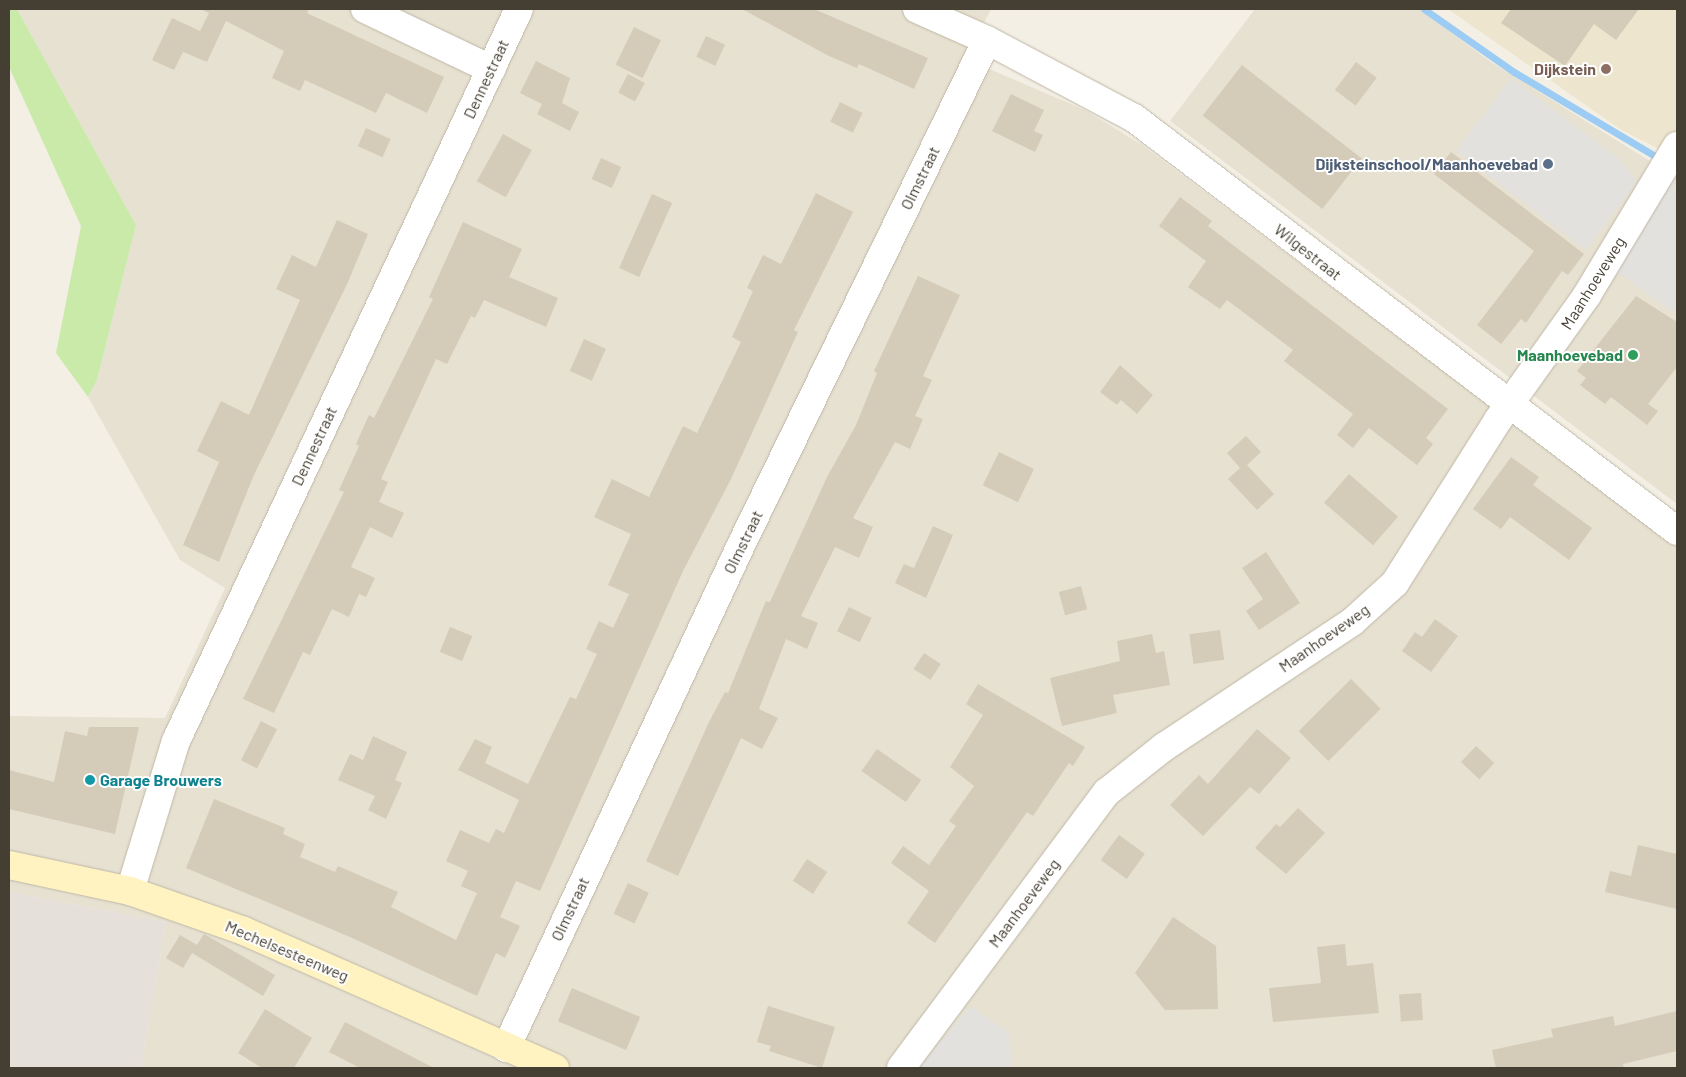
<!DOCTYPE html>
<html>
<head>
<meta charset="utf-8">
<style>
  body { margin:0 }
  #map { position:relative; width:1686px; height:1077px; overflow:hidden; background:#f3efe4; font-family:Barlow,sans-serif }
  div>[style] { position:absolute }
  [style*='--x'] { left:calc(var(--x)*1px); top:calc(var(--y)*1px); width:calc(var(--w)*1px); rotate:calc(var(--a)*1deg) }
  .residential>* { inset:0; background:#e7e1d1 }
  .industrial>* { inset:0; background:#e5e0d9 }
  .education>* { inset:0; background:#ede5cd }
  .green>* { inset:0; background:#caeaaa }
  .parking>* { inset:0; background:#e3e1dd }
  .stream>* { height:7px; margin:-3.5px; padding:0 3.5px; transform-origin:3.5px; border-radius:3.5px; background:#9cccf4 }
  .building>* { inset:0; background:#d5cbb9; transform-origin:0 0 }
  .roads { filter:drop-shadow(0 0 1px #bfb7a6) drop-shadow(0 0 1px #bfb7a6) }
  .street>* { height:28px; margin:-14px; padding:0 14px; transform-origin:14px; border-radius:14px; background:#fff }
  .secondary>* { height:28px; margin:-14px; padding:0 14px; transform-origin:14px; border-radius:14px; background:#fff3c2 }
  .dots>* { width:14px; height:14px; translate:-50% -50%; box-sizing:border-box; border:2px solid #fff; border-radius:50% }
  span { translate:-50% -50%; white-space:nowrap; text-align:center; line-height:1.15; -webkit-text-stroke:4px #fff; paint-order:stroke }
  .education-label { font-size:16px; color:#785e54; font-weight:700 }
  .right { translate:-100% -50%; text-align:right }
  .street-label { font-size:16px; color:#453f33 }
  .service-label { font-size:16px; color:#4e5e75; font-weight:700 }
  .leisure-label { font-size:16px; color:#27864d; font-weight:700 }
  .culture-label { font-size:16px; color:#0d838f; font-weight:700 }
  .left { translate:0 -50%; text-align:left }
  .frame { position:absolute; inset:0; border:10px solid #453f33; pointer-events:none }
</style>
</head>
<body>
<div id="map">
  <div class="residential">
    <div style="clip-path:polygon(17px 9px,991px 9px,966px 59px,1085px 110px,1142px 145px,1677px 546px,1677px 1068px,141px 1068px,166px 922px,9px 892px,9px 716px,165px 718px,225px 588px,180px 560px,88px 397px,97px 380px,136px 225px)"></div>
    <div style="clip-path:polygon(1255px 9px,1419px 9px,1491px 62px,1677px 178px,1677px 504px,1170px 121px)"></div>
  </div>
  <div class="industrial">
    <div style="clip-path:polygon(9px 892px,166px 922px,141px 1068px,9px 1068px)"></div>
  </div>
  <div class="education">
    <div style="clip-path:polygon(1448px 9px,1677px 9px,1677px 131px,1659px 149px,1620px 129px)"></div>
  </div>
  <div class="green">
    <div style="clip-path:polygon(9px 9px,17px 9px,136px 225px,97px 380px,88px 397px,56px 353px,81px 226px,9px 67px)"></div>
  </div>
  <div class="parking">
    <div style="clip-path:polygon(1511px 78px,1618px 158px,1637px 181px,1586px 250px,1456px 151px)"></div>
    <div style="clip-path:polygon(1667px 174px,1677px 180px,1677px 314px,1609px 267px)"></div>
    <div style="clip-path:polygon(970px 1006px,1009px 1033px,1012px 1068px,919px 1068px)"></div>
  </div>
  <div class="stream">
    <div style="--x:1424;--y:9;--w:110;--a:35"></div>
    <div style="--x:1514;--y:72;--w:170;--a:30.8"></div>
  </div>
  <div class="building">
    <div style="clip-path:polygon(200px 9px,309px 9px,307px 13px,444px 77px,427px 113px,386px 93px,376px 113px,305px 80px,300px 91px,272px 78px,284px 51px,226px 21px,207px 62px,183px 52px,174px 70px,152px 60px,172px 18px,200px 31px,209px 13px)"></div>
    <div style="clip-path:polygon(742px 9px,814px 9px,928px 58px,914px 89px,859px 64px,857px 68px,829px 56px)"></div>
    <div style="clip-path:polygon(1511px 9px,1639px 9px,1616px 40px,1594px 24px,1565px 66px,1501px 23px)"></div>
    <div style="left:634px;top:27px;width:30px;height:42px;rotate:26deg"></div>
    <div style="left:706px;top:36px;width:21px;height:23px;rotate:25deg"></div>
    <div style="clip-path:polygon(536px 61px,570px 78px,562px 103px,579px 112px,570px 131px,537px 114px,542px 104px,520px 93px)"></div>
    <div style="left:1356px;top:62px;width:26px;height:35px;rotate:37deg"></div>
    <div style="left:1242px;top:65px;width:152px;height:64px;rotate:38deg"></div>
    <div style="left:628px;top:74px;width:19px;height:21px;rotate:28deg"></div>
    <div style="clip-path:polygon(1011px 94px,1044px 110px,1034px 131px,1043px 135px,1035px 152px,992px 131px)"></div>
    <div style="left:840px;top:102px;width:25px;height:22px;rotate:26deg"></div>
    <div style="left:366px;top:128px;width:27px;height:20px;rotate:24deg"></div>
    <div style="left:503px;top:134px;width:33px;height:54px;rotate:29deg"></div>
    <div style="clip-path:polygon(1451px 152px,1584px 254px,1568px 275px,1562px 271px,1526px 323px,1521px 319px,1501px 344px,1477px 325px,1534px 251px,1434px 174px)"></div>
    <div style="left:601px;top:158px;width:22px;height:23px;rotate:24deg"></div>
    <div style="clip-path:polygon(816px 193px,853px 212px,794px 330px,798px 332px,731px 479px,683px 571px,540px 891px,516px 881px,500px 917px,520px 926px,505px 958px,496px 953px,477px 996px,350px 937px,186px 868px,214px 799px,285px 828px,283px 834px,305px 844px,300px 857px,335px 872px,338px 866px,398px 892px,391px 907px,456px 940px,477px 893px,461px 886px,468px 871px,446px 861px,460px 830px,489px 843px,496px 829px,504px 833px,519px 800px,458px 770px,475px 739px,492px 747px,485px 763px,528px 784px,570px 697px,576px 699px,597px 654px,586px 649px,599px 621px,613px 628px,629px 594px,608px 585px,631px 534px,594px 517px,612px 479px,649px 497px,683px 426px,697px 433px,741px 342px,732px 337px,753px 291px,747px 288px,763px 255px,781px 264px)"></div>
    <div style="left:652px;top:194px;width:22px;height:81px;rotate:24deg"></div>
    <div style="clip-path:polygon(1180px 197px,1212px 221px,1208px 226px,1448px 409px,1426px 438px,1433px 444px,1417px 465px,1369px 428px,1353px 448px,1337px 435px,1353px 414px,1284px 361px,1293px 350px,1227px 300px,1220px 309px,1188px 287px,1206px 261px,1159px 226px)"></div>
    <div style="clip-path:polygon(337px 220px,368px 234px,348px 282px,253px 477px,219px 562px,183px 545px,219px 462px,197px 451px,221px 401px,249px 415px,300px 300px,276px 289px,292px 255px,316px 267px)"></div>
    <div style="clip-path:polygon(463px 222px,522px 249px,509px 277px,558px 298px,546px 327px,484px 300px,475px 318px,471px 316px,447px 364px,436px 359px,381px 479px,388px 482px,379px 502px,404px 513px,392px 538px,370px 527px,351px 567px,375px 578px,366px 597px,359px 594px,349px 617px,332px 609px,310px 655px,303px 652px,274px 713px,243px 699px,344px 492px,339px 490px,359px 446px,356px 444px,369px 415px,374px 418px,433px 299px,429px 297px)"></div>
    <div style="clip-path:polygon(918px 276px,960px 295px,923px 376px,932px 380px,915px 416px,923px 419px,910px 449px,895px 442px,853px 518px,873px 527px,859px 558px,835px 547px,801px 616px,818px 623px,807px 649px,786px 639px,759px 709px,778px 718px,762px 749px,741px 738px,678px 876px,646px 861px,709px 722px,725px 692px,728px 693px,766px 601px,770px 602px,827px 477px,856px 425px,877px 373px,874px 371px)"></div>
    <div style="clip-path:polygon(1636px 296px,1677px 322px,1677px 367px,1648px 404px,1658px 411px,1647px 425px,1611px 397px,1605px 404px,1580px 385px,1586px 378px,1577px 371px)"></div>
    <div style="left:584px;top:339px;width:24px;height:35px;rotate:24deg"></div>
    <div style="clip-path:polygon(1120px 365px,1153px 395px,1137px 414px,1121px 400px,1117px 405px,1100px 392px)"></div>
    <div style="clip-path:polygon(1246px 436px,1261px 452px,1247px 465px,1274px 494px,1257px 510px,1228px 479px,1240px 468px,1227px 453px)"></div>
    <div style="left:999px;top:452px;width:39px;height:37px;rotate:26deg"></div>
    <div style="clip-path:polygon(1511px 457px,1539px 477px,1533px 485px,1592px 528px,1569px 560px,1510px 517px,1501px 529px,1473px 509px)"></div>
    <div style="left:1349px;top:474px;width:65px;height:38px;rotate:41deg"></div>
    <div style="clip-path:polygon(933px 526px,953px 535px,926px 598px,895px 583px,904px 564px,914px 568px)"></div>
    <div style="clip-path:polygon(1266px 552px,1300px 603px,1259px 630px,1246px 611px,1263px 599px,1242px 568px)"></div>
    <div style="left:1081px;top:586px;width:24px;height:23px;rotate:75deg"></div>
    <div style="left:849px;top:607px;width:25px;height:27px;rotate:26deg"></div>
    <div style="clip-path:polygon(1435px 619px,1458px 636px,1431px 672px,1402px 651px,1415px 632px,1422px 637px)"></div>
    <div style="left:450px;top:627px;width:24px;height:27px;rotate:22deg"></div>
    <div style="left:1220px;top:630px;width:30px;height:31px;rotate:82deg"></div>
    <div style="clip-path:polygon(1152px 634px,1156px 653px,1164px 651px,1170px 685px,1113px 695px,1117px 713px,1062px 726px,1050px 678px,1120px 661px,1117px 641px)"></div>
    <div style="left:924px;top:653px;width:20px;height:19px;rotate:33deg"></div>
    <div style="left:1351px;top:679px;width:42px;height:74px;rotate:45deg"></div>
    <div style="clip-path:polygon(978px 684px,1085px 747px,1073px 766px,1069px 763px,1033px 816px,1027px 812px,935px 943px,907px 923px,929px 891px,891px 863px,903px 846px,929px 865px,956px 826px,949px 821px,974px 786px,950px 767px,983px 715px,966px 704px)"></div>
    <div style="left:261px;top:721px;width:18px;height:44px;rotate:27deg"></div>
    <div style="clip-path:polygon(89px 727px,139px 727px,115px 834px,9px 809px,9px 770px,54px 782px,65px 731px,87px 736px)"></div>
    <div style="clip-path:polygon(1257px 729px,1291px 758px,1259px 794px,1250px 787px,1203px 836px,1170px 805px,1199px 775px,1208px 784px)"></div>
    <div style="clip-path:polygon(373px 736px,407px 752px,395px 780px,402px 783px,386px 819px,368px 810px,375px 796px,338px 780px,350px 754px,363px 760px)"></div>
    <div style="left:1476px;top:746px;width:25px;height:22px;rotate:43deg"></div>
    <div style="left:877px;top:749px;width:54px;height:27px;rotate:35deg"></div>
    <div style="clip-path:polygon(1298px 808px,1325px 833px,1286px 874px,1255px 848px,1276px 824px,1280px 827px)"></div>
    <div style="left:1119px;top:835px;width:32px;height:31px;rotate:36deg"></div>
    <div style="clip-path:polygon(1638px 845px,1677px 854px,1677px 909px,1605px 892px,1610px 871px,1631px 876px)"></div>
    <div style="left:807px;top:859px;width:24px;height:26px;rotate:33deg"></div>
    <div style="left:628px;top:883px;width:23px;height:34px;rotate:25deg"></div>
    <div style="clip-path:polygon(1173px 917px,1216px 946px,1218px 1009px,1165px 1010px,1135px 973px)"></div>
    <div style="clip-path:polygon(204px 934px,275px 975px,263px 996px,192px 953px,183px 968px,166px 958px,180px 935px,197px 945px)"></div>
    <div style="clip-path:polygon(1345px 944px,1347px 966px,1373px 963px,1379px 1013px,1273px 1022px,1269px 988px,1321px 983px,1317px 947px)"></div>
    <div style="left:572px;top:988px;width:74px;height:36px;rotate:23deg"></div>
    <div style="left:1421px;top:993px;width:27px;height:22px;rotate:86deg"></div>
    <div style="clip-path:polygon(768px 1006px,835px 1027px,822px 1068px,769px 1051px,771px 1046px,757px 1042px)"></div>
    <div style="clip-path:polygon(265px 1009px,312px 1038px,294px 1068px,262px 1068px,238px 1053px)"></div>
    <div style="clip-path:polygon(1677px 1011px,1677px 1051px,1623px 1064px,1624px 1068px,1496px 1068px,1492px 1050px,1553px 1037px,1551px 1029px,1613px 1016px,1615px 1026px)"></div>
    <div style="clip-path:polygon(345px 1022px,434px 1068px,360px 1068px,329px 1052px)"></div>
  </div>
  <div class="roads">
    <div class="street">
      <div style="--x:365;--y:9;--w:140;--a:25.5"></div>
      <div style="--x:917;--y:9;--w:77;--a:23.9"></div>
      <div style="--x:987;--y:40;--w:166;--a:28"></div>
      <div style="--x:1134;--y:118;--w:682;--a:37.26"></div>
      <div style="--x:130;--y:891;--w:157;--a:-73"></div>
      <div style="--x:176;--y:741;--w:808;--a:-64.89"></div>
      <div style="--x:506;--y:1048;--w:557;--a:-64.95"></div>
      <div style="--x:742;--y:543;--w:559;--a:-64.03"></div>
      <div style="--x:901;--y:1068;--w:344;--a:-53.3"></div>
      <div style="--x:1107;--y:792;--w:73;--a:-38.3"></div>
      <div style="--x:1164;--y:747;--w:226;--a:-33.6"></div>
      <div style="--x:1352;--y:622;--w:58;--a:-42.2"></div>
      <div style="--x:1395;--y:583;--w:193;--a:-57.7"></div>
      <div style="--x:1498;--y:420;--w:153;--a:-54.5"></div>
      <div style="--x:1587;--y:295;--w:174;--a:-58.9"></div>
    </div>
    <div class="secondary">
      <div style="--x:9;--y:865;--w:124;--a:12.1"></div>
      <div style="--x:130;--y:891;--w:121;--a:19.3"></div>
      <div style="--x:244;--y:931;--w:340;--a:23.8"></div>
    </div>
  </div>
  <div class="dots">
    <div style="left:1606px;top:69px;background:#8d6e63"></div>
    <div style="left:1548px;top:164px;background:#5c6f8a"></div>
    <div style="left:1633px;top:355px;background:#2e9e5b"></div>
    <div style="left:90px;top:780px;background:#0f9aa8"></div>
  </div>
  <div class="education-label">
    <span class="right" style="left:1596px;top:69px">Dijkstein</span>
  </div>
  <div class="street-label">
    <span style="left:486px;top:79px;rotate:-65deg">Dennestraat</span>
    <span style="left:920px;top:178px;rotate:-64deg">Olmstraat</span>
    <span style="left:1308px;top:252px;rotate:38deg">Wilgestraat</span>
    <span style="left:1593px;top:283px;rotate:-58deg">Maanhoeveweg</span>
    <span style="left:314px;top:446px;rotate:-65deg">Dennestraat</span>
    <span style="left:743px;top:542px;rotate:-64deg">Olmstraat</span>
    <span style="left:1324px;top:638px;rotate:-35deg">Maanhoeveweg</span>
    <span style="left:1024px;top:903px;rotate:-53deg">Maanhoeveweg</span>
    <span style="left:570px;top:909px;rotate:-65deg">Olmstraat</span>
    <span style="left:287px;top:951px;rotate:23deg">Mechelsesteenweg</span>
  </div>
  <div class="service-label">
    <span class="right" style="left:1538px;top:164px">Dijksteinschool/Maanhoevebad</span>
  </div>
  <div class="leisure-label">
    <span class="right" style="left:1623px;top:355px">Maanhoevebad</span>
  </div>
  <div class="culture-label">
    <span class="left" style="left:100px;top:780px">Garage Brouwers</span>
  </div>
  <div class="frame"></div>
</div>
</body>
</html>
